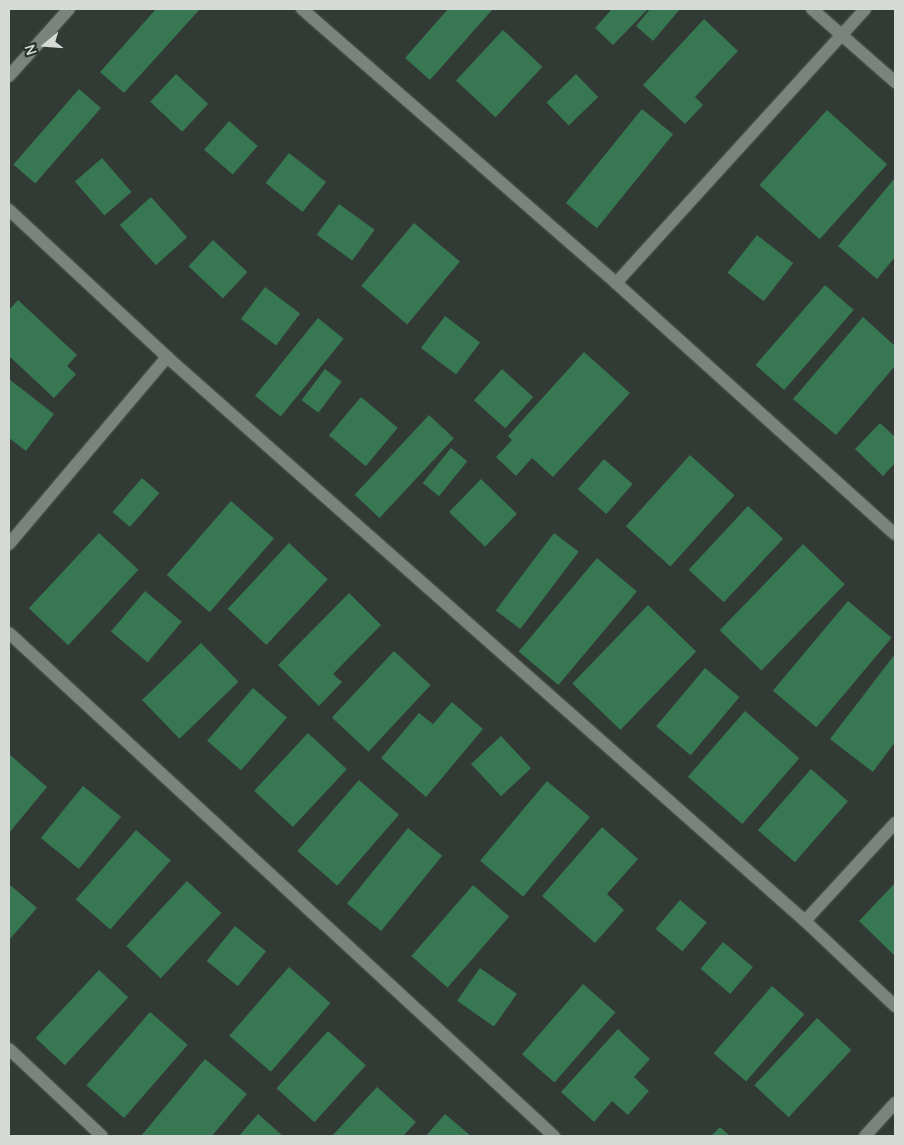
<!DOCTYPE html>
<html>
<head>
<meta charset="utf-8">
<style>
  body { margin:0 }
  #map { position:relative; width:904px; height:1145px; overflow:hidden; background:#323a35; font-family:Manrope,sans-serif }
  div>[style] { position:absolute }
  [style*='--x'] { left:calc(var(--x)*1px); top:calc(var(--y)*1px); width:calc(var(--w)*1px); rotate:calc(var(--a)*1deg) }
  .building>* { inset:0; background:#377752; transform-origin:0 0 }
  .roads { filter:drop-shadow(0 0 1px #525854) drop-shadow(0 0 1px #525854) }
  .minor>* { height:12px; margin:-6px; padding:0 6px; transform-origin:6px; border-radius:6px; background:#7a837d }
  span { translate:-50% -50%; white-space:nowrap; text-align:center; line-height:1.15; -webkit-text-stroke:5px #28302b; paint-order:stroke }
  .frame { position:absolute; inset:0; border:10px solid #d5dad7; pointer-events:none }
  .north { position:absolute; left:20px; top:20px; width:50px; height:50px; -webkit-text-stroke:4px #28302b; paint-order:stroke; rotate:252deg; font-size:14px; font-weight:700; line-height:20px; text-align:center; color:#d5dad7 }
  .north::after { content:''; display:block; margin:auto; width:18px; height:22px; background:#d5dad7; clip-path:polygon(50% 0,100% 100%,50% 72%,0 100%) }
</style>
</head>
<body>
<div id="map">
  <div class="building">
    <div style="clip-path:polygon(156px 9px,200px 9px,124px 93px,100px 72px)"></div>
    <div style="clip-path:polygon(448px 9px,493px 9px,430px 80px,405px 58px)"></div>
    <div style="clip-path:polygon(612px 9px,648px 9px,613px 45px,595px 28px)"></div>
    <div style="clip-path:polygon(650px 9px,680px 9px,653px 41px,636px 26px)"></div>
    <div style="clip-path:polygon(704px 19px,738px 51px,695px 97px,703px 105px,685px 124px,643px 85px)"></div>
    <div style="left:503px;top:30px;width:54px;height:69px;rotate:43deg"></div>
    <div style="left:176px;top:74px;width:44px;height:38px;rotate:43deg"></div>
    <div style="left:576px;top:74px;width:32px;height:41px;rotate:46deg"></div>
    <div style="left:79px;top:89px;width:29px;height:100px;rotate:41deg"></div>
    <div style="left:642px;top:109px;width:40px;height:121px;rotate:39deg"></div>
    <div style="left:827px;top:110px;width:81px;height:101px;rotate:42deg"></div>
    <div style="left:229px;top:121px;width:38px;height:38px;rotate:41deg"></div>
    <div style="left:289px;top:153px;width:47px;height:38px;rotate:38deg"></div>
    <div style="left:102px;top:158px;width:45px;height:36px;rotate:49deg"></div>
    <div style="clip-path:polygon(895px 178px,895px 257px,877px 279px,838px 246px)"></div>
    <div style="left:151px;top:197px;width:54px;height:42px;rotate:48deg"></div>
    <div style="left:339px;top:204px;width:44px;height:38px;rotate:36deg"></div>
    <div style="left:414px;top:223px;width:60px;height:82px;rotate:40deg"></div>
    <div style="left:757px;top:235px;width:46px;height:48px;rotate:38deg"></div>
    <div style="left:213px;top:240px;width:47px;height:36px;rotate:43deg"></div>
    <div style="left:825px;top:285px;width:38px;height:106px;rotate:41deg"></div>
    <div style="left:265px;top:287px;width:44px;height:40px;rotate:37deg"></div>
    <div style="clip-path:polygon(18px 300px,77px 355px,67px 366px,76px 374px,54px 398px,9px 356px,9px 310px)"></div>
    <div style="left:445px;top:316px;width:44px;height:40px;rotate:37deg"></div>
    <div style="clip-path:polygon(863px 317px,895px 346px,895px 366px,836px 435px,793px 399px)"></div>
    <div style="left:318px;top:318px;width:33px;height:100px;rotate:39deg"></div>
    <div style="clip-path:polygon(584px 352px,630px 393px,553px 477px,532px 458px,516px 476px,496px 457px,512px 440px,508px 436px)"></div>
    <div style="left:325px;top:369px;width:21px;height:39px;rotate:37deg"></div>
    <div style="left:502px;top:369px;width:42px;height:42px;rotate:42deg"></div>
    <div style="clip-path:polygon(9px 379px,54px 414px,26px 451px,9px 438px)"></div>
    <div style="left:361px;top:397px;width:48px;height:50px;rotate:40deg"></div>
    <div style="left:429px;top:415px;width:34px;height:109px;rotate:43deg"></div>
    <div style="clip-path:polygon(880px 423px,895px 437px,895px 463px,883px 476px,855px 449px)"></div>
    <div style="left:451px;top:448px;width:21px;height:45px;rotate:39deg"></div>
    <div style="left:690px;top:455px;width:60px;height:96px;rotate:42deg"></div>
    <div style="left:604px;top:459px;width:38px;height:40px;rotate:41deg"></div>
    <div style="left:142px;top:478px;width:23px;height:45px;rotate:41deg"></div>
    <div style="left:481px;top:479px;width:50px;height:46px;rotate:44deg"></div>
    <div style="left:231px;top:501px;width:57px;height:98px;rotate:41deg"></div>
    <div style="left:748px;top:506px;width:48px;height:87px;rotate:43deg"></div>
    <div style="left:99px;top:533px;width:54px;height:103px;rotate:43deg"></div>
    <div style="left:554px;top:533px;width:31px;height:97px;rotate:37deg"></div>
    <div style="left:289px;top:543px;width:53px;height:90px;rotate:43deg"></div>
    <div style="left:803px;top:544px;width:58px;height:120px;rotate:44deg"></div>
    <div style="left:597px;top:558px;width:52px;height:122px;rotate:40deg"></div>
    <div style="left:145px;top:591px;width:48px;height:53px;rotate:40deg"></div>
    <div style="clip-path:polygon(349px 593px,381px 625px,333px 674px,342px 682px,319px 706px,278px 665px)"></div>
    <div style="left:848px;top:601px;width:57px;height:117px;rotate:40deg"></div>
    <div style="left:648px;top:605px;width:67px;height:109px;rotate:44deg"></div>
    <div style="left:201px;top:643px;width:54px;height:82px;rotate:46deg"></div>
    <div style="left:394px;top:651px;width:50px;height:91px;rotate:43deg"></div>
    <div style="clip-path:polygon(895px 654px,895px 742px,873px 772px,830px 739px)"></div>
    <div style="left:705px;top:668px;width:45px;height:76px;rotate:40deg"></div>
    <div style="left:253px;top:688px;width:45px;height:70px;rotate:41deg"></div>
    <div style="clip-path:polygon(452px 702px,483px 729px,426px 797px,381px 758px,419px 713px,433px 724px)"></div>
    <div style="left:745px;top:711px;width:72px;height:87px;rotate:41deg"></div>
    <div style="left:308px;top:733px;width:53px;height:79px;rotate:43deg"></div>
    <div style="left:501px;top:736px;width:44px;height:41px;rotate:47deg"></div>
    <div style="clip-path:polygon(9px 754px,47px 787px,9px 833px)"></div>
    <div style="left:811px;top:769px;width:49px;height:81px;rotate:41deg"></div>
    <div style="left:359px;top:780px;width:53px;height:94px;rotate:41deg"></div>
    <div style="left:547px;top:781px;width:56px;height:104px;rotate:40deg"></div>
    <div style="left:83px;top:786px;width:49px;height:67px;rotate:39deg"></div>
    <div style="clip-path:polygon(602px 827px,638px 859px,607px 894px,624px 910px,595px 943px,542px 896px)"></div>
    <div style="left:408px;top:828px;width:44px;height:97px;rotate:39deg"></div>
    <div style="left:136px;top:830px;width:46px;height:92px;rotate:41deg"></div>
    <div style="left:187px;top:881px;width:47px;height:89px;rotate:43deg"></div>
    <div style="clip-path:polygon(895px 883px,895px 956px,859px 921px)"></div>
    <div style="clip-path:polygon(9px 884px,37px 908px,9px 940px)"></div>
    <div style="left:473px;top:885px;width:48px;height:94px;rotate:41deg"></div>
    <div style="left:680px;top:900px;width:35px;height:38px;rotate:40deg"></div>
    <div style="left:235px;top:926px;width:40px;height:45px;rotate:39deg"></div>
    <div style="left:723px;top:942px;width:39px;height:35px;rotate:40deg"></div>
    <div style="left:289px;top:967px;width:55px;height:91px;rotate:41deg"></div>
    <div style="left:480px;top:968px;width:45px;height:40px;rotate:35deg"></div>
    <div style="left:99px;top:970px;width:40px;height:93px;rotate:43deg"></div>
    <div style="left:583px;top:984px;width:43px;height:93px;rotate:41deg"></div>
    <div style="left:772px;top:986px;width:43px;height:89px;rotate:41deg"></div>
    <div style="left:150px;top:1012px;width:50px;height:97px;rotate:41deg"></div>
    <div style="left:817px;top:1018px;width:47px;height:92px;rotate:43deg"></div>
    <div style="clip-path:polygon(618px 1029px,650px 1059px,634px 1077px,649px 1091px,628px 1115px,612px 1101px,594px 1122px,561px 1092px)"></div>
    <div style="left:328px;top:1031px;width:51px;height:77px;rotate:42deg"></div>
    <div style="clip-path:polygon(205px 1059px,247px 1094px,212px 1136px,141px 1136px)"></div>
    <div style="clip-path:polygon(377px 1087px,416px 1122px,403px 1136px,332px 1136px)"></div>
    <div style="clip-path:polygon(258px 1114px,283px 1136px,239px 1136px)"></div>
    <div style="clip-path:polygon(445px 1114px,471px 1136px,426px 1136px)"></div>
    <div style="clip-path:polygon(720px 1127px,730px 1136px,711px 1136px)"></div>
  </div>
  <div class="roads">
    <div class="minor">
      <div style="--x:302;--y:9;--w:417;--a:41.1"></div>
      <div style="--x:616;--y:283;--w:375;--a:42"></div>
      <div style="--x:812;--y:9;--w:111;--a:41.3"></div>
      <div style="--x:9;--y:76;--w:90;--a:-48.2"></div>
      <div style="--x:9;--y:210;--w:216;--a:42.9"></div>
      <div style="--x:167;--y:357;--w:852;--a:41.48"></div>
      <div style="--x:805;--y:921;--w:124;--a:43.4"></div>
      <div style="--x:616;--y:283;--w:370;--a:-47.7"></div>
      <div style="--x:9;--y:544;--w:245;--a:-49.8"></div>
      <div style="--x:9;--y:633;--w:742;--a:42.71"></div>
      <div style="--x:805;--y:921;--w:133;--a:-47.4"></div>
      <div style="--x:9;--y:1049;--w:127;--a:43.1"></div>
      <div style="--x:865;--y:1136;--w:45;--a:-47.7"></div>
    </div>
  </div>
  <div class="frame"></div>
  <div class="north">N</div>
</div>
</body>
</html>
